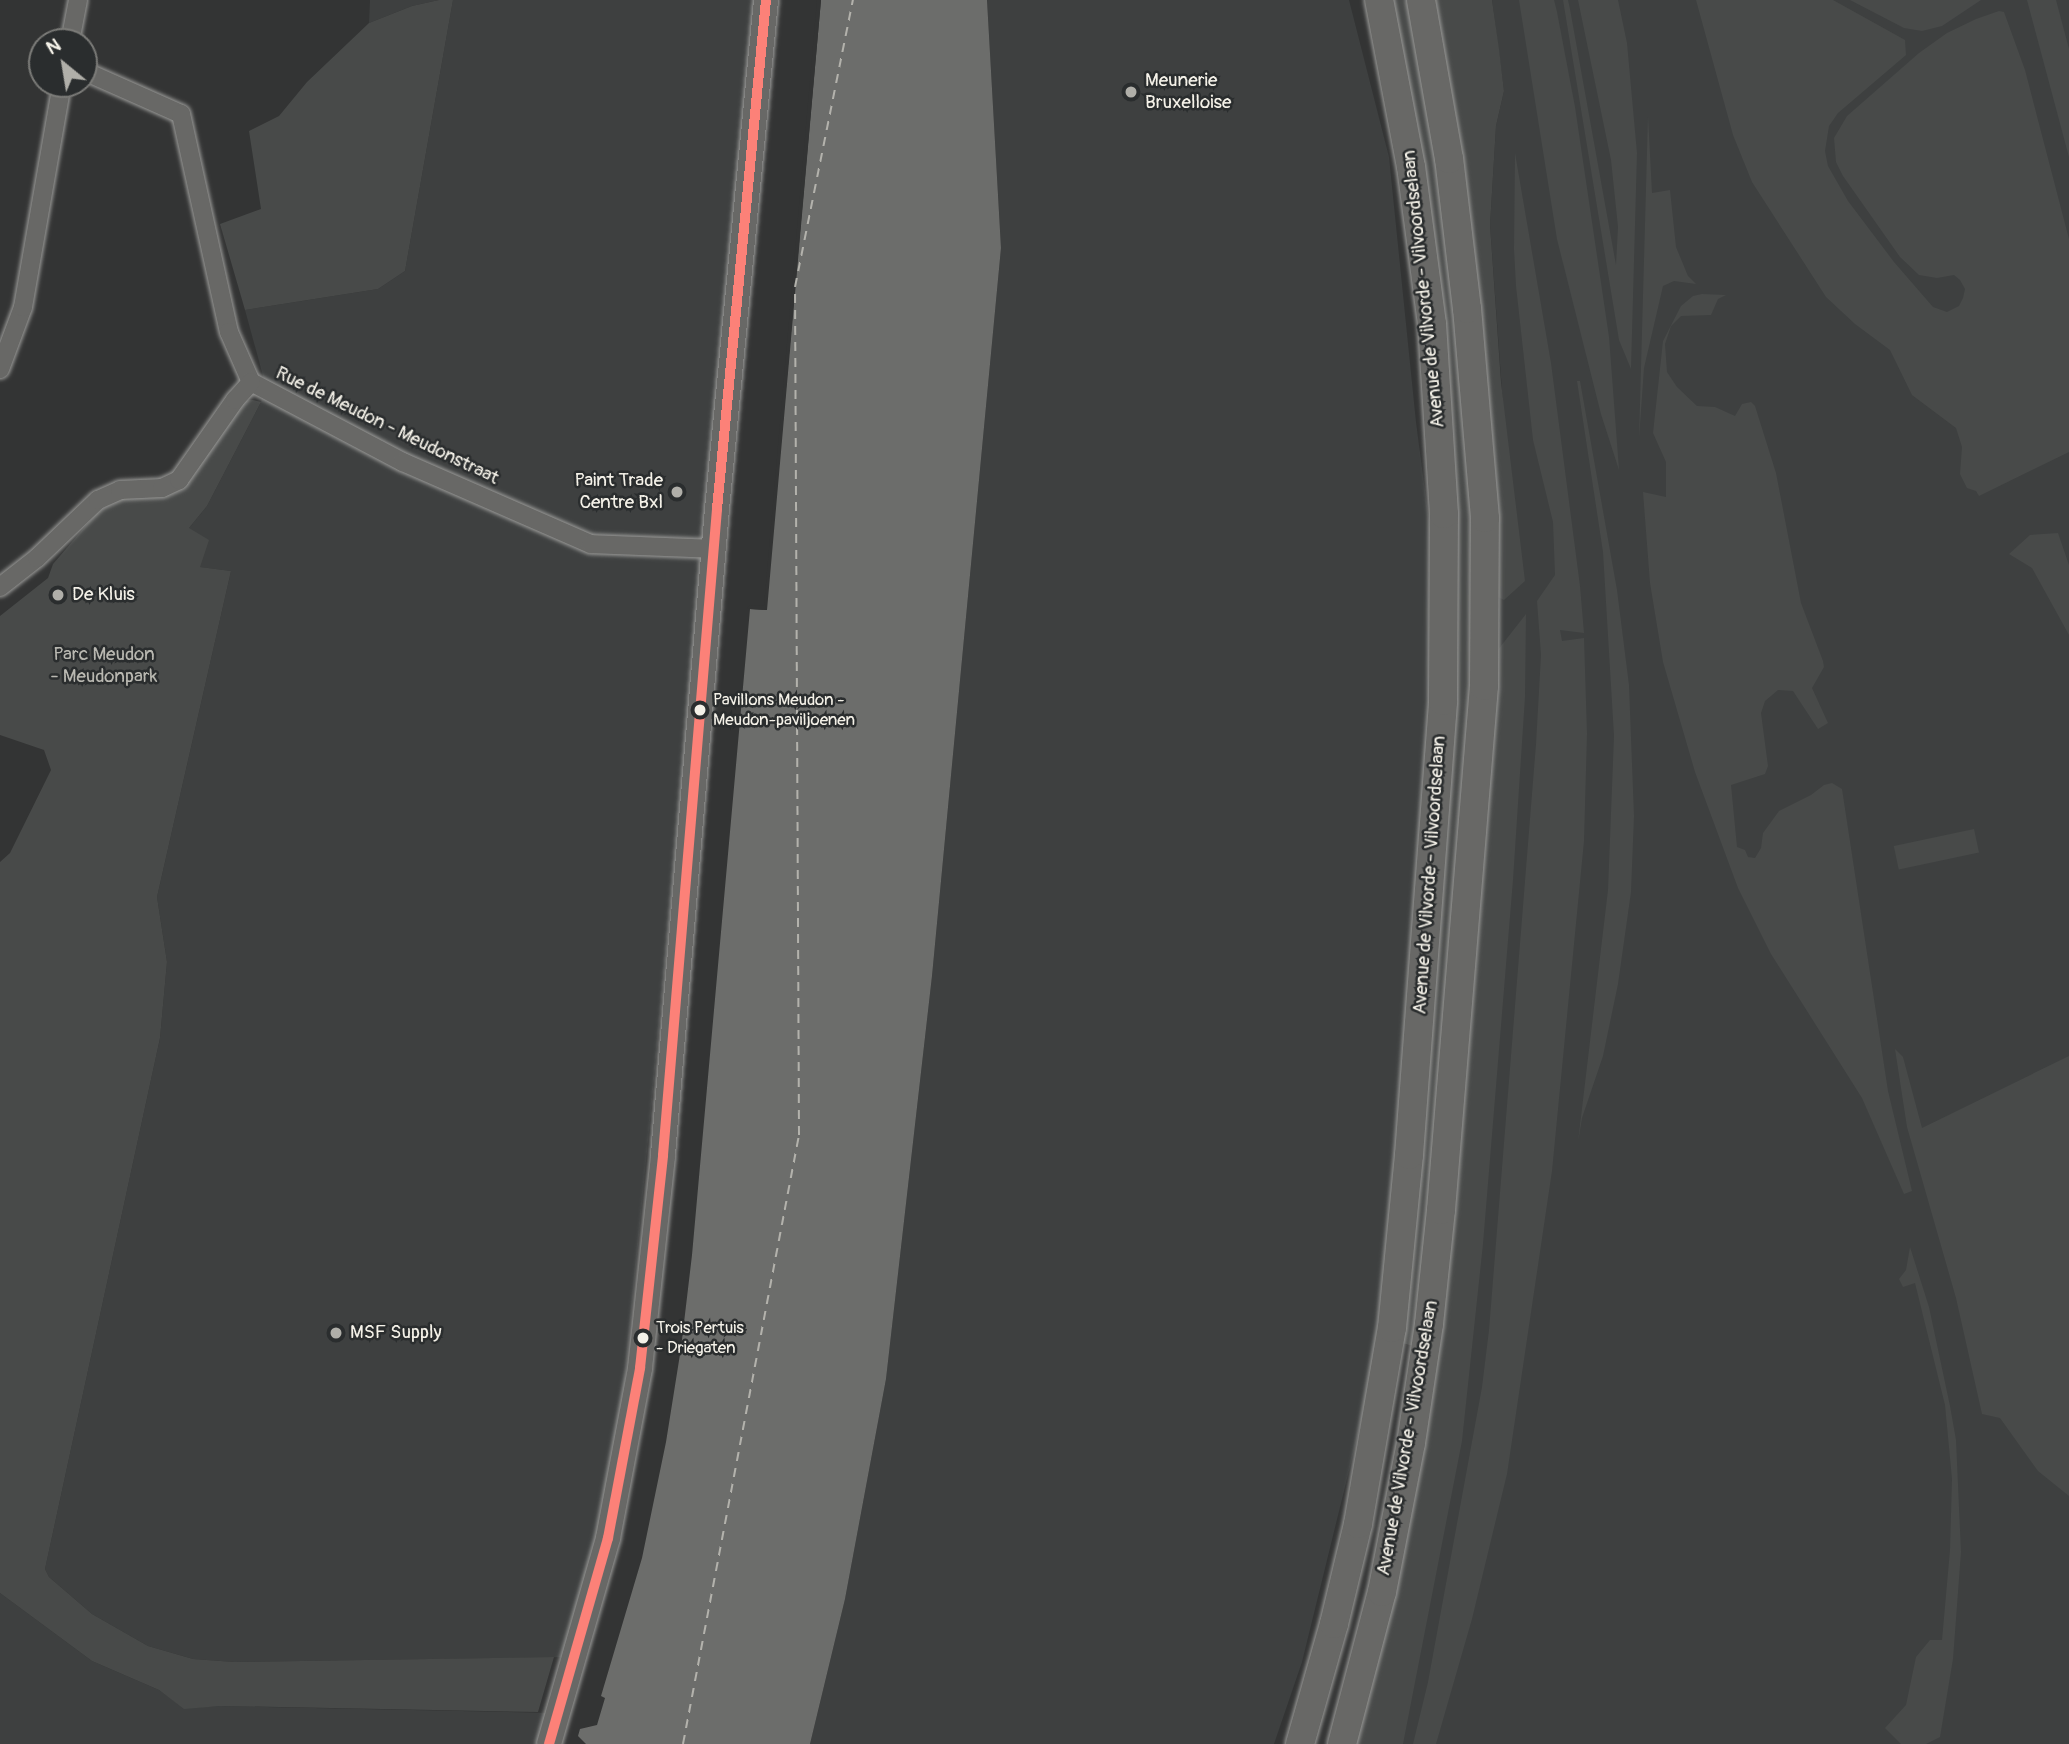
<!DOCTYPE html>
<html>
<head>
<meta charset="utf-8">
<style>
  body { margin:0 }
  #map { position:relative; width:2069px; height:1744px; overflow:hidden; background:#333434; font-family:Pangolin,sans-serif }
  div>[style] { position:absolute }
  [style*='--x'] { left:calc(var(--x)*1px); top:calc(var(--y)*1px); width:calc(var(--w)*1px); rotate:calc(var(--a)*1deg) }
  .built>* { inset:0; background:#3e4040 }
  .green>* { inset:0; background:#484a49; transform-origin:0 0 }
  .water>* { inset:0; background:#6c6d6b }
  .pier>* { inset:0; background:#333434 }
  .ferry>* { height:2px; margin-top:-1px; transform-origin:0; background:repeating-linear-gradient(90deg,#b3b2ac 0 9px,transparent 0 16px) }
  .roads { filter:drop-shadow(0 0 2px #9b9b99) drop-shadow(0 0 2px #9b9b99) }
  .street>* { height:18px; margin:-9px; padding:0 9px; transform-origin:9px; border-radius:9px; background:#686866 }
  .secondary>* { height:24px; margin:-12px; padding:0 12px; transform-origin:12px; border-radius:12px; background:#686866 }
  .primary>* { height:28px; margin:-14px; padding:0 14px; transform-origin:14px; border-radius:14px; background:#686866 }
  .bus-1>* { height:10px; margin:-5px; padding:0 5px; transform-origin:5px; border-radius:5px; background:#fc8178 }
  .dots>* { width:19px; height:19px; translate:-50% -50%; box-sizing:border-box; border:4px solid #2a2d2e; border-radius:50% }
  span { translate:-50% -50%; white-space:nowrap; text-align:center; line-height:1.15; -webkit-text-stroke:5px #2a2d2e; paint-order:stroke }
  .bus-label { font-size:17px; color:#f4f1e8 }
  .left { translate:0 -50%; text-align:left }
  .poi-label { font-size:19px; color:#f4f1e8 }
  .right { translate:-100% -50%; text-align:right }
  .street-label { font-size:19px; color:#f4f1e8 }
  .park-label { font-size:19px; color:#b9b8b1 }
  .north { position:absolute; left:28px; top:28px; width:70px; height:70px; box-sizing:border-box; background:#2a2d2e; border:2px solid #7b7b78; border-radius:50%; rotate:330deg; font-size:19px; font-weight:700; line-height:28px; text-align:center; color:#f4f1e8 }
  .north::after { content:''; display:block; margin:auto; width:24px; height:32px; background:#b0afa9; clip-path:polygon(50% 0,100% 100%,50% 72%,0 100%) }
</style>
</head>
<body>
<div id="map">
  <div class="built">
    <div style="clip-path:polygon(370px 0,439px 0,412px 6px,369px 23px)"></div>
    <div style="clip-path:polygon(453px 0,758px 0,621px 1421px,597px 1556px,569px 1657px,234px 1662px,193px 1659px,148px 1646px,92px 1614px,49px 1577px,45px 1569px,160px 1038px,167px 962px,157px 897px,231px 571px,199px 567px,189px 528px,207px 506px,261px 402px,265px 383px,245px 310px,378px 289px,405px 271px)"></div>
    <div style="clip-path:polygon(987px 0,1349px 0,1389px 157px,1416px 422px,1437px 583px,1406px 1088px,1371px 1381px,1302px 1662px,1274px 1744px,810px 1744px,845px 1599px,886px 1379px,932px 976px,1001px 248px)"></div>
    <div style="clip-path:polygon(1492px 0,2069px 0,2069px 1744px,1352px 1744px,1390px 1605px,1508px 474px,1490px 225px,1496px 126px,1504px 91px)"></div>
    <div style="clip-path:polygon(0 1593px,92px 1661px,159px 1690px,184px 1708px,221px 1706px,552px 1713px,544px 1744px,0 1744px)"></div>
  </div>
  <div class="green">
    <div style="clip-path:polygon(439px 0,453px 0,405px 271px,378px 289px,245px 310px,220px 224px,261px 209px,249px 131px,279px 116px,307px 82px,369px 23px,412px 6px)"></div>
    <div style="clip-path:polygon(1387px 0,1409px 0,1425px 76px,1472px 463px,1472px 696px,1437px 1167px,1413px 1345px,1410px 1345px,1402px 1343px,1453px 624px)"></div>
    <div style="clip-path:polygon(1431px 0,1492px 0,1499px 49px,1504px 91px,1496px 126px,1490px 225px,1501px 382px,1525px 581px,1504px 600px,1496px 596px,1490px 422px,1474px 250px)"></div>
    <div style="clip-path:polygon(1519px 0,1554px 0,1557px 12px,1575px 107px,1609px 337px,1619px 470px,1601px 414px,1557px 239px)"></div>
    <div style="clip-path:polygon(1563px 0,1568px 0,1570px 9px,1616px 265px,1618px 227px,1611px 160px,1578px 0,1618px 0,1627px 43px,1637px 153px,1631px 369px,1619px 340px)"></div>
    <div style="clip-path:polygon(1696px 0,1833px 0,1905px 40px,1906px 55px,1838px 113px,1829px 126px,1825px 151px,1828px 166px,1848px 201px,1894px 262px,1933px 307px,1947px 312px,1959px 306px,1963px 298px,1965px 289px,1960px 280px,1954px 275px,1937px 278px,1919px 275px,1900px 257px,1843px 176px,1836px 162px,1834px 138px,1847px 116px,1919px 53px,1947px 33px,1976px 19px,1999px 11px,2004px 12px,2025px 70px,2069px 239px,2069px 452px,1979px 496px,1976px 491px,1967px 488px,1960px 474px,1962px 447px,1956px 428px,1912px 395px,1890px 350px,1855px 324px,1826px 297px,1752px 182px,1733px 135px)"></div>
    <div style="clip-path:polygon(1850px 0,1981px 0,1942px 26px,1922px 31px,1904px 28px)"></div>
    <div style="clip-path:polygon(2027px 0,2056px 0,2069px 49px,2069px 157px)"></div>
    <div style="clip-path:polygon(1648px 116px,1652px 193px,1670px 190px,1676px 247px,1688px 276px,1696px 284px,1674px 281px,1663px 286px,1644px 368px,1639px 439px)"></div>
    <div style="clip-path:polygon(1515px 153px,1551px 363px,1580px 586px,1584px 633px,1560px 630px,1562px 641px,1584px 638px,1587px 734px,1584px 841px,1552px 1171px,1507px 1474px,1472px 1619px,1436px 1744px,1413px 1744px,1428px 1682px,1482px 1387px,1489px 1330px,1536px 744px,1541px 655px,1537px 601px,1555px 575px,1553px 522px,1533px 440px,1516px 286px,1514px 249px)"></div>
    <div style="clip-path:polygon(1702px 294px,1726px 295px,1718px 299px,1711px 315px,1681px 316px,1671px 326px,1665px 344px,1667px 372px,1677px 387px,1697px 406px,1715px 407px,1735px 416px,1742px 404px,1751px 402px,1755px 406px,1776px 473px,1801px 603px,1823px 661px,1824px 667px,1812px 688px,1828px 723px,1818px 729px,1793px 691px,1778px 690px,1765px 701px,1761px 713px,1768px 766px,1765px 774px,1731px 785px,1737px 847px,1745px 850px,1748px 857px,1755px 858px,1761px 848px,1763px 833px,1779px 811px,1811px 795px,1824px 785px,1832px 783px,1842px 789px,1888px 1091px,1912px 1191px,1904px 1194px,1862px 1098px,1771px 954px,1738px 888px,1695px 772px,1663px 662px,1650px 583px,1643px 492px,1666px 497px,1666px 462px,1653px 433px,1663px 341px,1681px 306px,1693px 296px)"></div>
    <div style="clip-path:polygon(1577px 381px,1580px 381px,1617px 590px,1629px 685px,1634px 816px,1631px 892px,1618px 984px,1603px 1056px,1582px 1118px,1578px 1142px,1608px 890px,1614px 736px,1603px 552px)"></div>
    <div style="clip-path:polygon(253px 400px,261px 402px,207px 506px,189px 528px,209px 540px,200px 567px,231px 571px,157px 897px,167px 962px,160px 1038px,45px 1569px,49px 1577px,92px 1614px,148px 1646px,193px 1659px,234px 1662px,554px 1657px,538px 1712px,221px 1706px,184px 1709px,159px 1690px,92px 1661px,0 1593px,0 862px,10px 853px,51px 770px,44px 750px,0 735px,0 616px,48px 578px,53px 564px,96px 514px,116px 499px,156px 493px,241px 401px)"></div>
    <div style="clip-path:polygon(2058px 533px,2069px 565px,2069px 635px,2032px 568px,2009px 554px,2030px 535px)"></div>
    <div style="clip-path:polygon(1526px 614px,1525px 697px,1513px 880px,1483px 1244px,1462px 1441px,1403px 1744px,1352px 1744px,1375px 1664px,1497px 651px)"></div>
    <div style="left:1974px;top:829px;width:24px;height:82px;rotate:78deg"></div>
    <div style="clip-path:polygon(1895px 1049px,1903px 1057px,1922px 1128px,2069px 1056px,2069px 1496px,2038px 1471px,2000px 1418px,1982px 1414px,1956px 1298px,1907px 1127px)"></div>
    <div style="clip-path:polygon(1910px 1247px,1929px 1307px,1950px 1406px,1956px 1440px,1961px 1552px,1953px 1659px,1940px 1737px,1926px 1744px,1901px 1744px,1885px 1728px,1906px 1705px,1916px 1657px,1930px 1640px,1942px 1640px,1950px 1550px,1952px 1479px,1945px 1405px,1915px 1283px,1903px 1287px,1899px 1279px,1906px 1270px)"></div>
  </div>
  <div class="water">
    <div style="clip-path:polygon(821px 0,987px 0,1001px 248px,932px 976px,886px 1379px,845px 1599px,810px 1744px,586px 1744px,578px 1736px,580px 1729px,597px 1725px,605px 1698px,601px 1696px,642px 1558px,666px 1442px,681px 1348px,692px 1255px,750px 609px,766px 610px)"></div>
  </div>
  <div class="pier">
    <div style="clip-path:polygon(817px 0,821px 0,767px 610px,750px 609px,747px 608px,750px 605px,764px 606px)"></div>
  </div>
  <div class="ferry">
    <div style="--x:683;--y:1744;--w:620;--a:-79.22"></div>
    <div style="--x:799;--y:1135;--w:848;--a:-90.27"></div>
    <div style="--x:795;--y:287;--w:293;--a:-78.6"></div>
  </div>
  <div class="roads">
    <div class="street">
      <div style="--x:70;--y:42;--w:43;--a:-79.2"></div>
      <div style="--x:84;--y:71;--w:106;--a:23.9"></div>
      <div style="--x:181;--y:114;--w:223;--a:77.6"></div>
      <div style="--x:229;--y:332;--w:55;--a:66.3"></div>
      <div style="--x:251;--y:382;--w:172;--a:27.8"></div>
      <div style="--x:403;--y:462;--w:205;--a:23.6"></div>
      <div style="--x:591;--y:544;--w:123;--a:2.3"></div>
      <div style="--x:0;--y:369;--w:66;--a:-69.6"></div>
      <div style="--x:23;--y:307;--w:226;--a:-80.1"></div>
      <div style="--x:0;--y:587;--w:47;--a:-38.1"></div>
      <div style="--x:37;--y:558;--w:84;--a:-43.6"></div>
      <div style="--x:98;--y:500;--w:24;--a:-24"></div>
      <div style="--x:120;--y:490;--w:42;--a:-2.7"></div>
      <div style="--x:162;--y:488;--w:19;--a:-25"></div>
      <div style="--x:179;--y:480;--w:98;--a:-55"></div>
      <div style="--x:235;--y:400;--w:24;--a:-48"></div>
    </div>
    <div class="secondary">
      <div style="--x:549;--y:1744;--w:214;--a:-74"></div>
      <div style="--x:608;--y:1538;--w:173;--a:-79.3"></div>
      <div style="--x:640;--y:1368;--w:214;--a:-83.8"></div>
      <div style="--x:663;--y:1155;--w:648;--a:-85.22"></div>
      <div style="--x:717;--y:509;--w:511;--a:-84.5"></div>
    </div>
    <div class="primary">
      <div style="--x:1300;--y:1744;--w:125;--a:-74.2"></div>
      <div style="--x:1334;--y:1624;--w:103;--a:-76.5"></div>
      <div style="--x:1358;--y:1524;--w:199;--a:-80.2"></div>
      <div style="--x:1392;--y:1328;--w:174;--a:-84.4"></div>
      <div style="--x:1409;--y:1155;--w:455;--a:-85.7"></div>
      <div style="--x:1443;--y:701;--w:187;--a:-89.7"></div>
      <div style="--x:1444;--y:514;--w:190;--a:-93.6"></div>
      <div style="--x:1432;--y:324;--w:158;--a:-97.6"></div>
      <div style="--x:1411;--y:167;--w:170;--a:-100.8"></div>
      <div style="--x:1342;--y:1744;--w:157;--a:-75.3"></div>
      <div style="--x:1382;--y:1592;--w:152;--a:-79"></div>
      <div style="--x:1411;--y:1443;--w:120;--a:-81.4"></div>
      <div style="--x:1429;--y:1324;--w:115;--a:-84"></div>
      <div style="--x:1441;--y:1210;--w:526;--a:-85.31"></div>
      <div style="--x:1484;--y:686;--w:168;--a:-89.7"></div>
      <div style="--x:1485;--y:518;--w:210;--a:-94.9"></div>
      <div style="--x:1467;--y:309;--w:151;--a:-96.8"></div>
      <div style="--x:1449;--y:159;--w:161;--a:-100"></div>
    </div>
  </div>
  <div class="bus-1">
    <div style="--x:549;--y:1744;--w:214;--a:-74"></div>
    <div style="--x:608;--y:1538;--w:173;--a:-79.3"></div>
    <div style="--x:640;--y:1368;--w:214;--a:-83.8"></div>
    <div style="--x:663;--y:1155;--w:648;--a:-85.22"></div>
    <div style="--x:717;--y:509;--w:511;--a:-84.5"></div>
  </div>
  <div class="dots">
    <div style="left:1131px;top:92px;background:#b0afa9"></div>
    <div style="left:677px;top:492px;background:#b0afa9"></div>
    <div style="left:58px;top:595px;background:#b0afa9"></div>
    <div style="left:700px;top:710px;background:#f4f1e8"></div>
    <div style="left:336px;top:1333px;background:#b0afa9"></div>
    <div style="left:643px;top:1338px;background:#f4f1e8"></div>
  </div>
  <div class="bus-label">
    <span class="left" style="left:713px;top:710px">Pavillons Meudon -<br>Meudon-paviljoenen</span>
    <span class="left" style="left:656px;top:1338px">Trois Pertuis<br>- Driegaten</span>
  </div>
  <div class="poi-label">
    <span class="left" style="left:1145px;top:92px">Meunerie<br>Bruxelloise</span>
    <span class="right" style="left:663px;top:492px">Paint Trade<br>Centre Bxl</span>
    <span class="left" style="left:72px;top:595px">De Kluis</span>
    <span class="left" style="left:350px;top:1333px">MSF Supply</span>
  </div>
  <div class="street-label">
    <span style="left:1424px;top:289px;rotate:-96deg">Avenue de Vilvorde - Vilvoordselaan</span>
    <span style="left:387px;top:426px;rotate:26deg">Rue de Meudon - Meudonstraat</span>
    <span style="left:1430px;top:875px;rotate:-86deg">Avenue de Vilvorde - Vilvoordselaan</span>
    <span style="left:1408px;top:1438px;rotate:-80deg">Avenue de Vilvorde - Vilvoordselaan</span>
  </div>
  <div class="park-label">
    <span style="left:104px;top:666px">Parc Meudon<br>- Meudonpark</span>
  </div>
  <div class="north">N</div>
</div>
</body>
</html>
